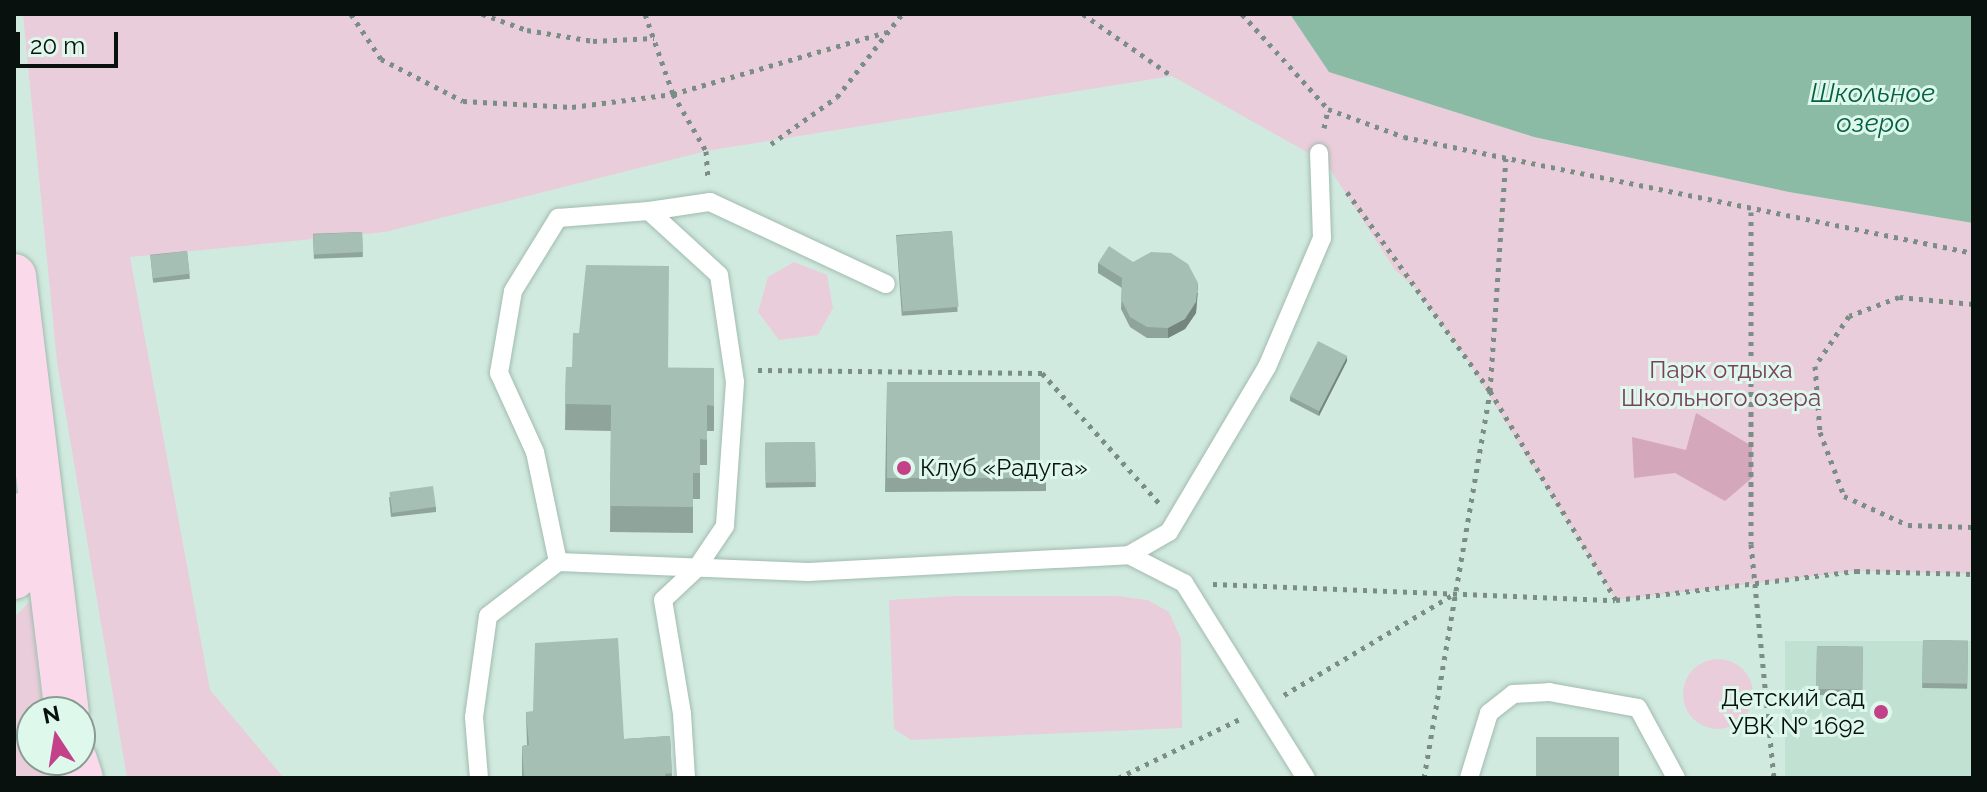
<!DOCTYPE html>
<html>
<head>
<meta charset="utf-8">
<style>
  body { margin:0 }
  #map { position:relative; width:1987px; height:792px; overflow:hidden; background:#d1eadf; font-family:Raleway,sans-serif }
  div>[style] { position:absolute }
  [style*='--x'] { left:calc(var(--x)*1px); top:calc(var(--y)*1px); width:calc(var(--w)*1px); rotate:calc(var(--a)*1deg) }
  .built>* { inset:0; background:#c1e2d3; transform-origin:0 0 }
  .green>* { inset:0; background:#eacdda }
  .round { border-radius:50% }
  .forest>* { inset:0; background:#d4a7bb }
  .water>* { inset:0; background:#8bbaa5 }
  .path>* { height:5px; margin-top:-2.5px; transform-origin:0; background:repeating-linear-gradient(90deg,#7b8e86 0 4px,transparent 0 10px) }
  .roads { filter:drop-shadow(0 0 2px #a2bbb0) drop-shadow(0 0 2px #a2bbb0) }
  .lane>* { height:18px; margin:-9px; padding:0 9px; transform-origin:9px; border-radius:9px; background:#fff }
  .secondary>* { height:44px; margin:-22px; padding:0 22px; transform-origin:22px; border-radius:22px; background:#fad9ea }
  .wall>* { inset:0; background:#8fa49b; transform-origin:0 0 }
  .shaded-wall>* { inset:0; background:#74867e }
  .building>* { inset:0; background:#a6bfb4; transform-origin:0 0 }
  .dots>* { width:22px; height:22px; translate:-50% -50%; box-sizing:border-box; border:4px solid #def8ec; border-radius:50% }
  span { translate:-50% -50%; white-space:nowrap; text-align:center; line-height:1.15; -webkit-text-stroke:6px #def8ec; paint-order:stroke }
  .park-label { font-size:24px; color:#7a405d }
  .poi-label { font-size:24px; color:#08110d }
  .left { translate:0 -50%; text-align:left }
  .right { translate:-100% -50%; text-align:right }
  .water-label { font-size:26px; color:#045f45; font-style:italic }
  .frame { position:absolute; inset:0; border:16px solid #08110d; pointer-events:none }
  .north { position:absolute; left:16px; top:696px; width:80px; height:80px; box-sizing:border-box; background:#def8ec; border:2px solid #889c93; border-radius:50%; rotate:348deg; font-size:22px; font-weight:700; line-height:32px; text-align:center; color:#08110d }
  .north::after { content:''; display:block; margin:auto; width:28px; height:36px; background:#c24189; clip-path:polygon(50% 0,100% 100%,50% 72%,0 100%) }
  .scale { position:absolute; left:16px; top:32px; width:102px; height:36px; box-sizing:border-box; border:4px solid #08110d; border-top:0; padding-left:10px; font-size:24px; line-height:28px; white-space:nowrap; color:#08110d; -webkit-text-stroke:6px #def8ec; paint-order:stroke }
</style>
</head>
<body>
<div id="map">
  <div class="built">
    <div style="left:1973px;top:641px;width:137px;height:188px;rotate:90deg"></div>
  </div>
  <div class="green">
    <div style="clip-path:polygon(23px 14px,1290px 14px,1330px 72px,1534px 137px,1789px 192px,1973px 223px,1973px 574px,1856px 571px,1616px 600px,1464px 355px,1416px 289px,1395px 270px,1326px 163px,1172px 76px,706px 151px,385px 232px,130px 257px,210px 690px,284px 778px,127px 778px,57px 362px)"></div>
    <div style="clip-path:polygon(794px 262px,827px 275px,833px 308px,818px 335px,779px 340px,758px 312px,768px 277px)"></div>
    <div style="clip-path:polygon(955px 596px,1116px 596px,1148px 600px,1169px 612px,1181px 639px,1182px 728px,911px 740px,894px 729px,889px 600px)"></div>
    <div style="clip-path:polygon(31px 601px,43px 712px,32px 712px,32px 760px,51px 760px,53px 778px,14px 778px,14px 617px)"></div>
    <div class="round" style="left:1683px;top:659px;width:70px;height:70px"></div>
  </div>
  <div class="forest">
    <div style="clip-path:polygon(1696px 413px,1752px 446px,1752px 478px,1725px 501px,1675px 473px,1634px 478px,1632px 437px,1686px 450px)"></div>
  </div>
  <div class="water">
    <div style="clip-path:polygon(1290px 14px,1973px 14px,1973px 223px,1789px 192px,1534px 137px,1329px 72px)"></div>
  </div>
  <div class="path">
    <div style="--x:351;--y:14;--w:54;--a:56.3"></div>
    <div style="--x:381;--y:59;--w:92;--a:27.1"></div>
    <div style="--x:463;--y:101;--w:109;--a:3.2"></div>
    <div style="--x:572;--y:107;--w:102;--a:-7.3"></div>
    <div style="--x:673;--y:94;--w:222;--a:-16.2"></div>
    <div style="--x:482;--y:14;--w:48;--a:19.6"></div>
    <div style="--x:527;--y:30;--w:67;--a:9.5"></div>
    <div style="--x:593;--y:41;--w:61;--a:-2.8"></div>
    <div style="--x:645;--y:14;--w:85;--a:70.7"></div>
    <div style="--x:673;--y:94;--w:66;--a:59.9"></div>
    <div style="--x:706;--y:151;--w:26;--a:86"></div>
    <div style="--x:1083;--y:14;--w:108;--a:34.9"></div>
    <div style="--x:1242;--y:14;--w:128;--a:47.8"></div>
    <div style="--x:1328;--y:109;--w:81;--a:20.2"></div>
    <div style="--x:1404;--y:137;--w:581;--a:11.52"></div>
    <div style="--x:1324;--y:128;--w:19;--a:-78"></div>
    <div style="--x:771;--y:144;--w:81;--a:-35.5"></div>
    <div style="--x:837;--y:97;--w:105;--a:-51.9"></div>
    <div style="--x:1347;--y:192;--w:245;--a:54.3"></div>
    <div style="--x:1490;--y:391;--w:244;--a:58.9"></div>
    <div style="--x:1616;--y:600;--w:242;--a:-6.9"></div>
    <div style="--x:1856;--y:571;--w:117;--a:1.5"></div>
    <div style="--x:1751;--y:212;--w:332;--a:90"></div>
    <div style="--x:1751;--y:544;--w:235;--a:84.4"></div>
    <div style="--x:1973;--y:304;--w:74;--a:-174.6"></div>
    <div style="--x:1899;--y:297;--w:53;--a:159.2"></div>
    <div style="--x:1849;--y:316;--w:60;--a:124.2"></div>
    <div style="--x:1815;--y:366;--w:66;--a:85.7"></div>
    <div style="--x:1820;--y:432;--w:68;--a:69.4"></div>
    <div style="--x:1844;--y:496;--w:70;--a:24.4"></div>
    <div style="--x:1908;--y:525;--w:65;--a:1.8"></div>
    <div style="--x:758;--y:370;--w:284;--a:0.6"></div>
    <div style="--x:1042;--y:373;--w:175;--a:48"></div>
    <div style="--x:1213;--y:584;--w:402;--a:2.3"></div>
    <div style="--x:1284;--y:695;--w:198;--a:-30.7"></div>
    <div style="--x:1118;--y:778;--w:136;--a:-25.8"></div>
    <div style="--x:1424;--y:778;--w:393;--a:-80.3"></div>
    <div style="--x:1490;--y:391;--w:233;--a:-86.1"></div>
  </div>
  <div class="roads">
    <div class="lane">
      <div style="--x:649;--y:211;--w:62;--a:-8.4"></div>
      <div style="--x:710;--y:202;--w:194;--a:25"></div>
      <div style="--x:1129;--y:555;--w:46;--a:-29.9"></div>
      <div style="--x:1169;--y:532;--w:192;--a:-59.3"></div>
      <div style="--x:1267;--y:367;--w:140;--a:-66.9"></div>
      <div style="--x:1322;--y:238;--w:85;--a:-92"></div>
      <div style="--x:558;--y:562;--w:250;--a:2.3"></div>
      <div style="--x:808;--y:572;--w:321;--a:-3"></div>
      <div style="--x:1129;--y:555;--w:62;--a:27"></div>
      <div style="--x:1184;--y:583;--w:230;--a:58"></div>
      <div style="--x:479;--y:778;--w:61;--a:-94.7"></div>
      <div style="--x:474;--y:717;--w:102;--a:-82.1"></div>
      <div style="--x:488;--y:616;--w:88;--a:-37.6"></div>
      <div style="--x:558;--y:562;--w:112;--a:-101.8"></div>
      <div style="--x:535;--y:452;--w:87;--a:-114.5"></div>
      <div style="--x:499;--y:373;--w:83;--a:-80.3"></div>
      <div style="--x:513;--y:291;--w:86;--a:-58.3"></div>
      <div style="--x:558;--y:218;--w:91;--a:-4.4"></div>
      <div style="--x:649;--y:211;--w:95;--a:42.4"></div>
      <div style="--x:719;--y:275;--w:108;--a:81.5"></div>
      <div style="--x:735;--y:382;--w:144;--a:94"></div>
      <div style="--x:725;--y:526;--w:52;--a:124"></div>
      <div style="--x:696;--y:569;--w:45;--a:136.8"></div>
      <div style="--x:663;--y:600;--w:116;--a:80.5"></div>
      <div style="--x:682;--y:714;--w:64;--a:86.4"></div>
      <div style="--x:1469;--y:778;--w:68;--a:-72.9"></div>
      <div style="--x:1489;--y:713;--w:31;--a:-38"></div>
      <div style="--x:1513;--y:694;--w:36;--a:-3"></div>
      <div style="--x:1549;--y:692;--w:90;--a:10.2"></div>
      <div style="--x:1638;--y:708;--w:80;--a:61.5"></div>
    </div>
    <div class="secondary">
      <div style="--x:14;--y:276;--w:439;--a:83.1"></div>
      <div style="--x:14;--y:577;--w:69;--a:-75.8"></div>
      <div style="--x:75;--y:760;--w:19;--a:72"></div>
    </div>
  </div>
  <div class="wall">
    <div style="left:952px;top:231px;width:81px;height:56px;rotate:86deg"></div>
    <div style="left:362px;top:232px;width:25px;height:49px;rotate:88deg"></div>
    <div style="left:187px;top:251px;width:28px;height:37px;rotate:84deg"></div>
    <div style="clip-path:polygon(1133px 262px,1198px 293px,1196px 313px,1185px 329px,1168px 338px,1147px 338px,1130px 327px,1121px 309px,1122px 288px,1098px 273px,1098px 263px)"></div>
    <div style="clip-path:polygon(1347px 361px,1319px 416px,1290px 401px,1290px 396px)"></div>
    <div style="clip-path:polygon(566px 367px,714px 368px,714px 431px,707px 431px,707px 465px,700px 465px,700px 499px,693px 499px,693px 533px,610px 532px,611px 431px,565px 430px)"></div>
    <div style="clip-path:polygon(887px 382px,1046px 477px,1046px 491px,885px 492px)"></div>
    <div style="left:815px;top:442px;width:45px;height:50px;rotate:89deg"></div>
    <div style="clip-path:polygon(389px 497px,436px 507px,436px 512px,391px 517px)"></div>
    <div style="left:1923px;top:640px;width:45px;height:48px;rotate:1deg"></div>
    <div style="left:1817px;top:646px;width:46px;height:49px;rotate:1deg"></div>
    <div style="clip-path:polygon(526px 712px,624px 739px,670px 736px,672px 778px,522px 778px,522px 746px,527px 745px)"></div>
  </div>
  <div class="shaded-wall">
    <div style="clip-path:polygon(1198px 283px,1196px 313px,1185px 329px,1168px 338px,1168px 328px)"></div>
    <div style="clip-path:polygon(1347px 356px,1347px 361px,1319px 416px,1319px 410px)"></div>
  </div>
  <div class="building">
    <div style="left:952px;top:231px;width:76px;height:56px;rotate:85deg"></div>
    <div style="left:362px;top:232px;width:20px;height:49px;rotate:87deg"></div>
    <div style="clip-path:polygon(1109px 246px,1133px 262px,1151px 252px,1171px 253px,1188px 264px,1198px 283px,1196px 302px,1185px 319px,1168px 328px,1147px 327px,1130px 317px,1121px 299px,1122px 278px,1098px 263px)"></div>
    <div style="left:187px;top:251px;width:23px;height:37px;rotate:83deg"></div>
    <div style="clip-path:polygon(586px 265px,669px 266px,668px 368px,714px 368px,714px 406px,707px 405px,707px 440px,700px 439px,700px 473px,693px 473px,693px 507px,610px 506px,611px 405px,565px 404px,566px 367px,572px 367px,573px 333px,579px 333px)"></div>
    <div style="left:1318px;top:341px;width:33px;height:62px;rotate:27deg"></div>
    <div style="left:887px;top:382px;width:153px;height:96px"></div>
    <div style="left:815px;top:442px;width:40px;height:50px;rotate:89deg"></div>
    <div style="left:433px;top:486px;width:21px;height:44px;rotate:82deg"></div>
    <div style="clip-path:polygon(618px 638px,624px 739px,670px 736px,672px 773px,665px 774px,666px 778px,524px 778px,522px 746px,529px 745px,526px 712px,533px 711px,535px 643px)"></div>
    <div style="left:1923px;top:640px;width:45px;height:43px;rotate:1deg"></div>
    <div style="left:1817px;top:646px;width:46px;height:43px;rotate:1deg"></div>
    <div style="left:1536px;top:737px;width:83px;height:41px"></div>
  </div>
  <div class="dots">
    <div style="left:904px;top:468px;background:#c24189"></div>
    <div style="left:1881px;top:712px;background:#c24189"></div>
  </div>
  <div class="park-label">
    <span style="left:1721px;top:384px">Парк отдыха<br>Школьного озера</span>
  </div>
  <div class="poi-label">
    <span class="left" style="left:920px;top:468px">Клуб «Радуга»</span>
    <span class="right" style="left:1865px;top:712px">Детский сад<br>УВК № 1692</span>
  </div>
  <div class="water-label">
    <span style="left:1873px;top:109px">Школьное<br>озеро</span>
  </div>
  <div class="frame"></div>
  <div class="north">N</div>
  <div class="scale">20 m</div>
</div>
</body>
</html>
